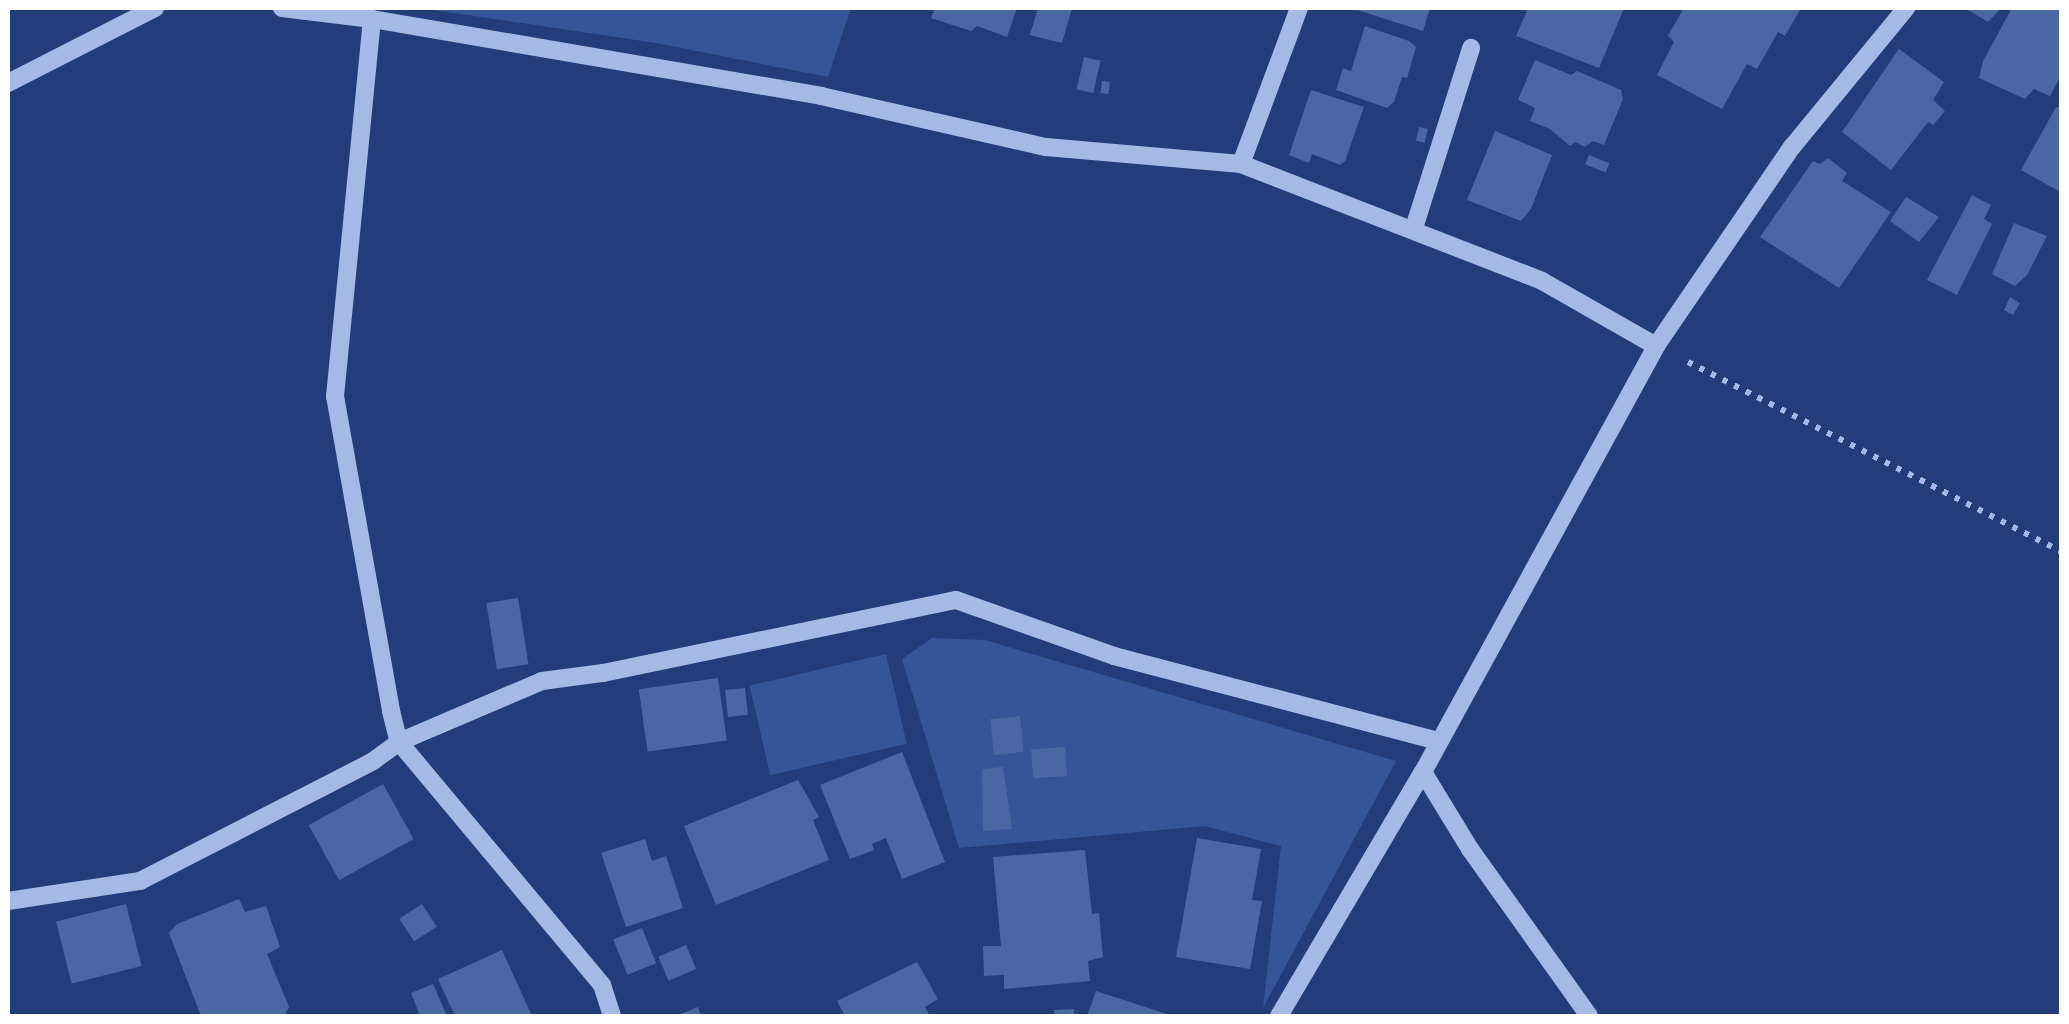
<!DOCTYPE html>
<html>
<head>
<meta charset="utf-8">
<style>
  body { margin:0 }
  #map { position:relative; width:2069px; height:1024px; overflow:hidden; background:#223d7a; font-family:Lato,sans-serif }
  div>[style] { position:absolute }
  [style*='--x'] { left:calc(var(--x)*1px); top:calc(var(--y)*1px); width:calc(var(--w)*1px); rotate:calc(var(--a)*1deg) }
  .green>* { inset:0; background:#355598; transform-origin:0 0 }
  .building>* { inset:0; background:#4b67a3; transform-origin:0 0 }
  .path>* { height:6px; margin-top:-3px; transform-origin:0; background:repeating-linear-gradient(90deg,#a4b9e5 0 5px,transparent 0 13px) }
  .minor>* { height:18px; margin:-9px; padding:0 9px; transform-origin:9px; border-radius:9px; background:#a4b9e5 }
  span { translate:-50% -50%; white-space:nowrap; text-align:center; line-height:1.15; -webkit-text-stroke:8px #223d7a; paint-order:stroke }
  .frame { position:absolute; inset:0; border:10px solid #fff; pointer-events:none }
</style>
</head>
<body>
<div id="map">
  <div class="green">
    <div style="clip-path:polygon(420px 8px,851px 8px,828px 77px,656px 43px)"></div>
    <div style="clip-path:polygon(932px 638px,985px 640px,1396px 761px,1263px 1008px,1281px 846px,1205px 826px,959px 848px,902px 659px)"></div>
    <div style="left:886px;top:654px;width:92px;height:140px;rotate:77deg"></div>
  </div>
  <div class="building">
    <div style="clip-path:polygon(935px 8px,1017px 8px,1007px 37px,977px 26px,971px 31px,931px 18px)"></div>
    <div style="clip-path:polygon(1038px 8px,1072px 8px,1062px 43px,1030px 35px)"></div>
    <div style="clip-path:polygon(1351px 8px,1430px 8px,1423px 31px)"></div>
    <div style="clip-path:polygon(1528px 8px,1624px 8px,1599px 68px,1516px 36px)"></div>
    <div style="clip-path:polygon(1684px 8px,1801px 8px,1785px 36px,1778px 32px,1757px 69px,1747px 64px,1722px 109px,1657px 75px,1674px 42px,1668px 36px)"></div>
    <div style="clip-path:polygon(1965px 8px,2001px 8px,1988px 22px)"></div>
    <div style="clip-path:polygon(2012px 8px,2062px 8px,2062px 74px,2050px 96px,2034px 89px,2025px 99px,1979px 78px,1983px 61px)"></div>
    <div style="clip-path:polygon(1365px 26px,1409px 41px,1416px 47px,1407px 78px,1402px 77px,1394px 102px,1387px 108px,1336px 90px,1343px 68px,1351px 71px)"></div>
    <div style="clip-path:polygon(1899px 49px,1944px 82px,1933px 100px,1945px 111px,1933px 125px,1928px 122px,1891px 170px,1842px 132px)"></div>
    <div style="left:1084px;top:57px;width:17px;height:33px;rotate:13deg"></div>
    <div style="clip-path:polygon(1535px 60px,1571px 75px,1577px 71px,1621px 90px,1623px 99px,1604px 145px,1593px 141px,1585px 147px,1575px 142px,1570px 146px,1550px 129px,1530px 121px,1535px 108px,1518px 100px)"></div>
    <div style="left:1102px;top:81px;width:8px;height:12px;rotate:7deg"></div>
    <div style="clip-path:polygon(1311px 90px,1364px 107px,1345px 161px,1340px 165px,1312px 154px,1309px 163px,1289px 155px)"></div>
    <div style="clip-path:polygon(2056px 107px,2062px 109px,2062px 193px,2021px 170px)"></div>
    <div style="left:1419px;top:127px;width:9px;height:14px;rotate:13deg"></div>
    <div style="clip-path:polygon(1495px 131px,1552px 155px,1531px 209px,1521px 221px,1467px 200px)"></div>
    <div style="left:1589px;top:155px;width:22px;height:10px;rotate:22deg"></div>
    <div style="clip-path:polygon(1828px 158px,1847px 173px,1842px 181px,1891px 212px,1839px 288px,1760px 237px,1813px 161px,1820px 164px)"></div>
    <div style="clip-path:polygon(1972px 195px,1991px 205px,1984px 219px,1992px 224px,1957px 295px,1927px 280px)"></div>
    <div style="clip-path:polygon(1906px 197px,1939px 217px,1919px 242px,1890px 221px)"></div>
    <div style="clip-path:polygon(2014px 223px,2047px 236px,2027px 275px,2015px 286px,1992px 274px)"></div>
    <div style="clip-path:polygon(2010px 297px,2020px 303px,2013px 315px,2004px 310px)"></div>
    <div style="left:518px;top:598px;width:67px;height:32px;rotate:81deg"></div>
    <div style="left:718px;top:678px;width:63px;height:80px;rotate:82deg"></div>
    <div style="left:745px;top:688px;width:27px;height:20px;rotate:84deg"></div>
    <div style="left:1020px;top:716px;width:36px;height:30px;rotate:84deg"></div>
    <div style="left:1065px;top:747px;width:29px;height:34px;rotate:86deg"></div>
    <div style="clip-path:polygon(902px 752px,945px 862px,902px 879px,886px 838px,872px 844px,874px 850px,850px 859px,820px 785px)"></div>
    <div style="clip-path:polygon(1003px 767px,1012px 829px,983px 831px,982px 769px)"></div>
    <div style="clip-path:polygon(798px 780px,819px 817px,813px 820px,829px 860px,716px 905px,684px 826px)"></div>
    <div style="left:383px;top:784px;width:63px;height:85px;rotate:61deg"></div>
    <div style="clip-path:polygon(1197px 838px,1261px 849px,1252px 900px,1262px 901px,1250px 969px,1176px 957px)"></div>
    <div style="clip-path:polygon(645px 839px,652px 861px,666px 856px,683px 908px,626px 927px,601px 853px)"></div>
    <div style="clip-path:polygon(1085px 850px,1092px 914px,1099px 913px,1103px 957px,1088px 961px,1090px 981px,1004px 989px,1004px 975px,984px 976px,983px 946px,1001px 946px,993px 857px)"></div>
    <div style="clip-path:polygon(239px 899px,245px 912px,266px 906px,280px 947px,267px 954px,289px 1007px,284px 1016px,201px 1016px,169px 933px,177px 924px)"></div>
    <div style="left:126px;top:904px;width:64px;height:72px;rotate:76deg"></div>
    <div style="left:422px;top:904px;width:27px;height:27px;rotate:57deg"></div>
    <div style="left:642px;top:928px;width:38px;height:31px;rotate:68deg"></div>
    <div style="left:686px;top:945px;width:26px;height:30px;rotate:67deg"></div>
    <div style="clip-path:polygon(502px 950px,531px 1014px,455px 1016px,438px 979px)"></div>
    <div style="clip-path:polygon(917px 962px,938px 999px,925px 1007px,930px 1016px,845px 1016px,837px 1001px)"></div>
    <div style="clip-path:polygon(433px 984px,447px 1016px,420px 1016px,411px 993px)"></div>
    <div style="clip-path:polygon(1096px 991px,1173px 1016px,1087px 1016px)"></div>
    <div style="clip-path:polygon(698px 1007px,701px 1016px,676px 1016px)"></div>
    <div style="clip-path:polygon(1074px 1009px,1074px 1016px,1054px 1016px,1054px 1010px)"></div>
  </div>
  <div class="path">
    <div style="--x:1688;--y:362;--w:419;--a:26.9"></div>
  </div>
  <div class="minor">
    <div style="--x:282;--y:8;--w:91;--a:7"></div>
    <div style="--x:372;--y:19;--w:456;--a:9.7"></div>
    <div style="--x:821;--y:96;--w:231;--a:12.8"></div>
    <div style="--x:1046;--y:147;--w:196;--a:5"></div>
    <div style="--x:1241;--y:164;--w:323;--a:21.2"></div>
    <div style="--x:1542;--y:281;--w:131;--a:29.7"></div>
    <div style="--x:372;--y:19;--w:379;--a:95.6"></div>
    <div style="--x:335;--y:396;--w:320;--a:79.9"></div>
    <div style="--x:391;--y:711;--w:32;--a:76"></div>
    <div style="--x:399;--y:742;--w:317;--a:50.1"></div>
    <div style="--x:602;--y:985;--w:33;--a:72"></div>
    <div style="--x:8;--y:83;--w:165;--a:-27"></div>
    <div style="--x:1241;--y:164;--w:166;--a:-69.6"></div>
    <div style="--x:1414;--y:228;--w:189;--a:-72.4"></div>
    <div style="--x:1423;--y:772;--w:90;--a:58.6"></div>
    <div style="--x:1470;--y:849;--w:205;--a:54.5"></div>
    <div style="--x:8;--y:901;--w:134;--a:-8.6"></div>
    <div style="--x:140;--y:881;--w:262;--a:-27.2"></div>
    <div style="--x:373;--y:761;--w:32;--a:-36"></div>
    <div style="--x:399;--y:742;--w:155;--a:-23.1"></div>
    <div style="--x:542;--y:681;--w:62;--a:-7.5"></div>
    <div style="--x:603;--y:673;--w:360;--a:-11.7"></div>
    <div style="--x:956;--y:600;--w:168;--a:19.5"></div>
    <div style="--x:1114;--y:656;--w:336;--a:14.7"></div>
    <div style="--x:1279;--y:1016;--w:283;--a:-59.5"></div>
    <div style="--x:1423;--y:772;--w:486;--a:-61.3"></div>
    <div style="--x:1656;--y:346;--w:241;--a:-55.7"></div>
    <div style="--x:1792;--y:147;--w:180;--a:-50.6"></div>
  </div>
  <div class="frame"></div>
</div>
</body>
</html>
